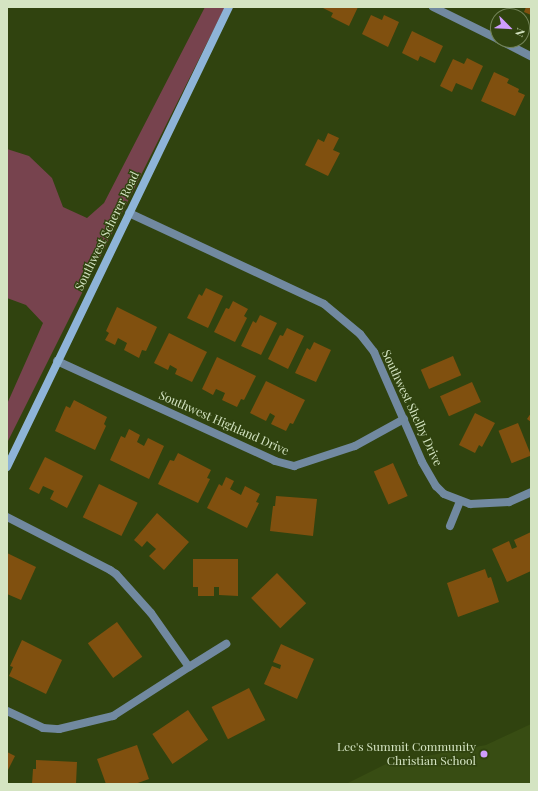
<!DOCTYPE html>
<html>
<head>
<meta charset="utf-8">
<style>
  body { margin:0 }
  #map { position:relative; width:538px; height:791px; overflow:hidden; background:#30430f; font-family:"Playfair Display",serif }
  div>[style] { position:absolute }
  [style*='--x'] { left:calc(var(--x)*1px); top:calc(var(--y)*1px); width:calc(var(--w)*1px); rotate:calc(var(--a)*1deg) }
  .built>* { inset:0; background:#384d13 }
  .green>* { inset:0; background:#77434e }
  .building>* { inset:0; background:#80500f; transform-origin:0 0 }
  .street>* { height:8px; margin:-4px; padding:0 4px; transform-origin:4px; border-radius:4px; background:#7189a0 }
  .secondary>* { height:8px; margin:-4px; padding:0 4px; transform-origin:4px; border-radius:4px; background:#8eb4d8 }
  .dots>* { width:11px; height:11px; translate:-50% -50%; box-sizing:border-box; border:2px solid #30430f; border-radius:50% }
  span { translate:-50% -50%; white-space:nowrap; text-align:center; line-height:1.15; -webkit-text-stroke:3px #30430f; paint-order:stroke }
  .street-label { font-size:12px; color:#d4e4c2 }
  .poi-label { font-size:12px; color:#d4e4c2 }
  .right { translate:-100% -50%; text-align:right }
  .frame { position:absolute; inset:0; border:8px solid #d4e4c2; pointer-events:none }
  .north { position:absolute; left:490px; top:8px; width:40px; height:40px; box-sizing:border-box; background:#30430f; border:1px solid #728357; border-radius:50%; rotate:114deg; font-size:11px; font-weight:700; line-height:16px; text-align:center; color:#d4e4c2 }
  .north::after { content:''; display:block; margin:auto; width:14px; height:18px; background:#d09dfe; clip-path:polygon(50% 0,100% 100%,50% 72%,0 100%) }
</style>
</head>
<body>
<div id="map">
  <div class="built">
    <div style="clip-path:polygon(531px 724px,531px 784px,346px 784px,388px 763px,486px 745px)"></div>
  </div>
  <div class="green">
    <div style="clip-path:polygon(205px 7px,225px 7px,7px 443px,7px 404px,43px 323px,26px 305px,7px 298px,7px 149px,29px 156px,52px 178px,63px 207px,87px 218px,104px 203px)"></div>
  </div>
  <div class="building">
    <div style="clip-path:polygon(321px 7px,358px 7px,349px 26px,331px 17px,333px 13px)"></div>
    <div style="clip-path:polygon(526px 7px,531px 7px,531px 15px,524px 12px)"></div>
    <div style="clip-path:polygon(371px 15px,382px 20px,384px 15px,399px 22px,388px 47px,362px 34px)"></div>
    <div style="clip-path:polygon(412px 31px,443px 46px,435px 63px,420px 56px,418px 61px,402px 53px)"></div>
    <div style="clip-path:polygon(467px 58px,483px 66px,472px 90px,456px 83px,452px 92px,440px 86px,453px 59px,464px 64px)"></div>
    <div style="clip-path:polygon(494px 72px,509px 79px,507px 83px,519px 89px,518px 92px,525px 95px,515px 116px,481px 101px)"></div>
    <div style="clip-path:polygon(328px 133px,339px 138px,333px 150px,340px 153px,328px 176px,305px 165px,318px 139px,324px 142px)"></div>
    <div style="clip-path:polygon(206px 288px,223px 296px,208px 328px,187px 318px,199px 294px,202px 296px)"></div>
    <div style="clip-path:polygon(233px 301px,248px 309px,244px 316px,247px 318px,235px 342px,214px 332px,226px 308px,229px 309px)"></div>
    <div style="clip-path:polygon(117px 307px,157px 327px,146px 351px,142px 350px,139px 358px,124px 350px,127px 343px,118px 338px,115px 345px,105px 340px,109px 333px,106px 331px)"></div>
    <div style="clip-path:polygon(260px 315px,277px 323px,261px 355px,241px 346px,253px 321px,256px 323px)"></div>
    <div style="clip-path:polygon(287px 328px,304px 336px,288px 369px,268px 359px,280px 335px,283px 336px)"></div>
    <div style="clip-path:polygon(169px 333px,207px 352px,192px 382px,175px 374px,177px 369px,170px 365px,168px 370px,154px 363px)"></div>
    <div style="clip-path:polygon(314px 342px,331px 350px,316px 382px,295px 373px,307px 348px,310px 350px)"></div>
    <div style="left:453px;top:356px;width:21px;height:35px;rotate:67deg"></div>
    <div style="clip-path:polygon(217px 357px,256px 376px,244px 400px,241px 399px,237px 407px,222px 400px,225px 393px,216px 389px,213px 395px,202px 389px)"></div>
    <div style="clip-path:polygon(266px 381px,305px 400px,293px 424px,290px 423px,286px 431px,271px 424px,275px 416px,270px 413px,266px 421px,250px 413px)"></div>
    <div style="left:472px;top:382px;width:22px;height:35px;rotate:66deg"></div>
    <div style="clip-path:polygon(74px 400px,107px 417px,104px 424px,106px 426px,95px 450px,55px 431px,66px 406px,70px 408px)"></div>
    <div style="clip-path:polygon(475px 413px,495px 423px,482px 447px,479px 445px,475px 453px,459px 445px)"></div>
    <div style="clip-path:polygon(531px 413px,531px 422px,527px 419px)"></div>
    <div style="left:518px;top:423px;width:35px;height:21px;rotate:68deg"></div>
    <div style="clip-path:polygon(129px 429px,140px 435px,137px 442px,144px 446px,148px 438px,164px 446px,149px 479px,110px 460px,121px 436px,125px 438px)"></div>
    <div style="clip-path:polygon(178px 453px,211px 470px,207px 478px,210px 479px,198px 503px,158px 484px,170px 460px,174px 461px)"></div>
    <div style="clip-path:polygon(45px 457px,83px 476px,67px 508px,50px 499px,54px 491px,43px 486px,39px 494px,29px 489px)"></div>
    <div style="left:393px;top:463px;width:36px;height:21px;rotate:66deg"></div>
    <div style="clip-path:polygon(226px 477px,234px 481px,230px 489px,241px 495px,245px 486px,260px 494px,256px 502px,259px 503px,247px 528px,207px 508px,219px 484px,222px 486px)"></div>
    <div style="left:99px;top:484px;width:43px;height:37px;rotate:26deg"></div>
    <div style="clip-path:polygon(276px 496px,317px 499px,313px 536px,270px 531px,273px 506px,275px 506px)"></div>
    <div style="clip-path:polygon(157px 513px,189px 542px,164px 570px,149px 556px,156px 549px,147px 541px,142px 547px,134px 540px)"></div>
    <div style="clip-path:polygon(531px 532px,531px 571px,507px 582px,492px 549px,509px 541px,512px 549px,517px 547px,514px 540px)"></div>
    <div style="clip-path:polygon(7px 553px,36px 567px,21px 600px,7px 594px)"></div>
    <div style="clip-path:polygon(193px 559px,238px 559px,238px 596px,219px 595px,219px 587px,214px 587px,214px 596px,198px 596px,198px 587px,193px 587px)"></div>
    <div style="clip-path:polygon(485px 569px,488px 578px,491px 577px,499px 602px,458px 617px,447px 583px)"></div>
    <div style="left:277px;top:573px;width:42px;height:36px;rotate:46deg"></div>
    <div style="left:117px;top:622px;width:43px;height:36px;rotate:54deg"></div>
    <div style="clip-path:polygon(22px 640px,62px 660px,46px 694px,9px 676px,13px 667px,10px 666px)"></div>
    <div style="clip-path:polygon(281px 644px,314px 659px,297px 699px,264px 684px,272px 666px,280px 669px,281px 665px,273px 662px)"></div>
    <div style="left:249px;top:688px;width:36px;height:42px;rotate:63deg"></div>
    <div style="left:188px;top:710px;width:36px;height:43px;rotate:56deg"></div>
    <div style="clip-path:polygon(137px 745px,149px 779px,135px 784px,106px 784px,97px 759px)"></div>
    <div style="clip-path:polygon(7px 752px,15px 756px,7px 772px)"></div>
    <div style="clip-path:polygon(36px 760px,77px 762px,76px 784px,32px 784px,33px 769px,36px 769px)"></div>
  </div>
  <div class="street">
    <div style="--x:433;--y:7;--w:72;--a:26.2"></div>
    <div style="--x:499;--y:40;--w:36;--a:27"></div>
    <div style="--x:129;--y:213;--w:215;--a:25"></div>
    <div style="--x:324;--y:304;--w:47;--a:39.8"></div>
    <div style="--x:360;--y:334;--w:23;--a:52"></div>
    <div style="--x:374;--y:352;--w:120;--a:66.4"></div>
    <div style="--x:422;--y:462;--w:28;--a:60"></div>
    <div style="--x:436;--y:486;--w:11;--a:45"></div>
    <div style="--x:444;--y:494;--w:28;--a:21"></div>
    <div style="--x:470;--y:504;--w:39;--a:-3"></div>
    <div style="--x:509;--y:502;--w:24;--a:-24"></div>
    <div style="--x:57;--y:361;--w:240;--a:24.6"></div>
    <div style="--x:275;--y:461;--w:20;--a:15"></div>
    <div style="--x:294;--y:466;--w:64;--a:-18.2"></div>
    <div style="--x:355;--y:446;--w:56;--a:-28.9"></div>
    <div style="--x:7;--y:517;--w:116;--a:27.2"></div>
    <div style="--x:110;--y:570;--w:7;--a:34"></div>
    <div style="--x:116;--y:574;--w:52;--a:48.1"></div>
    <div style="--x:151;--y:613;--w:66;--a:54.9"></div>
    <div style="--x:450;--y:526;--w:27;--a:-68"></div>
    <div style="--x:7;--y:711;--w:40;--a:25"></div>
    <div style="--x:43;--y:728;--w:16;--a:4"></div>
    <div style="--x:59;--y:729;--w:56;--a:-13.5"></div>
    <div style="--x:113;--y:716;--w:90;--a:-32.8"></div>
    <div style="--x:189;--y:667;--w:44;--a:-31.9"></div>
  </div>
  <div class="secondary">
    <div style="--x:7;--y:467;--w:511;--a:-64.24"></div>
  </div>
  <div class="dots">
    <div style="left:484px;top:754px;background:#d09dfe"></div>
  </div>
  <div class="street-label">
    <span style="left:107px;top:231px;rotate:-64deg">Southwest Scherer Road</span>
    <span style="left:412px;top:408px;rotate:65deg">Southwest Shelby Drive</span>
    <span style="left:224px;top:423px;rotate:24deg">Southwest Highland Drive</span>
  </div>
  <div class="poi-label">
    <span class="right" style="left:476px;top:754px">Lee's Summit Community<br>Christian School</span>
  </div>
  <div class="frame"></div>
  <div class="north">N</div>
</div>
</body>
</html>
